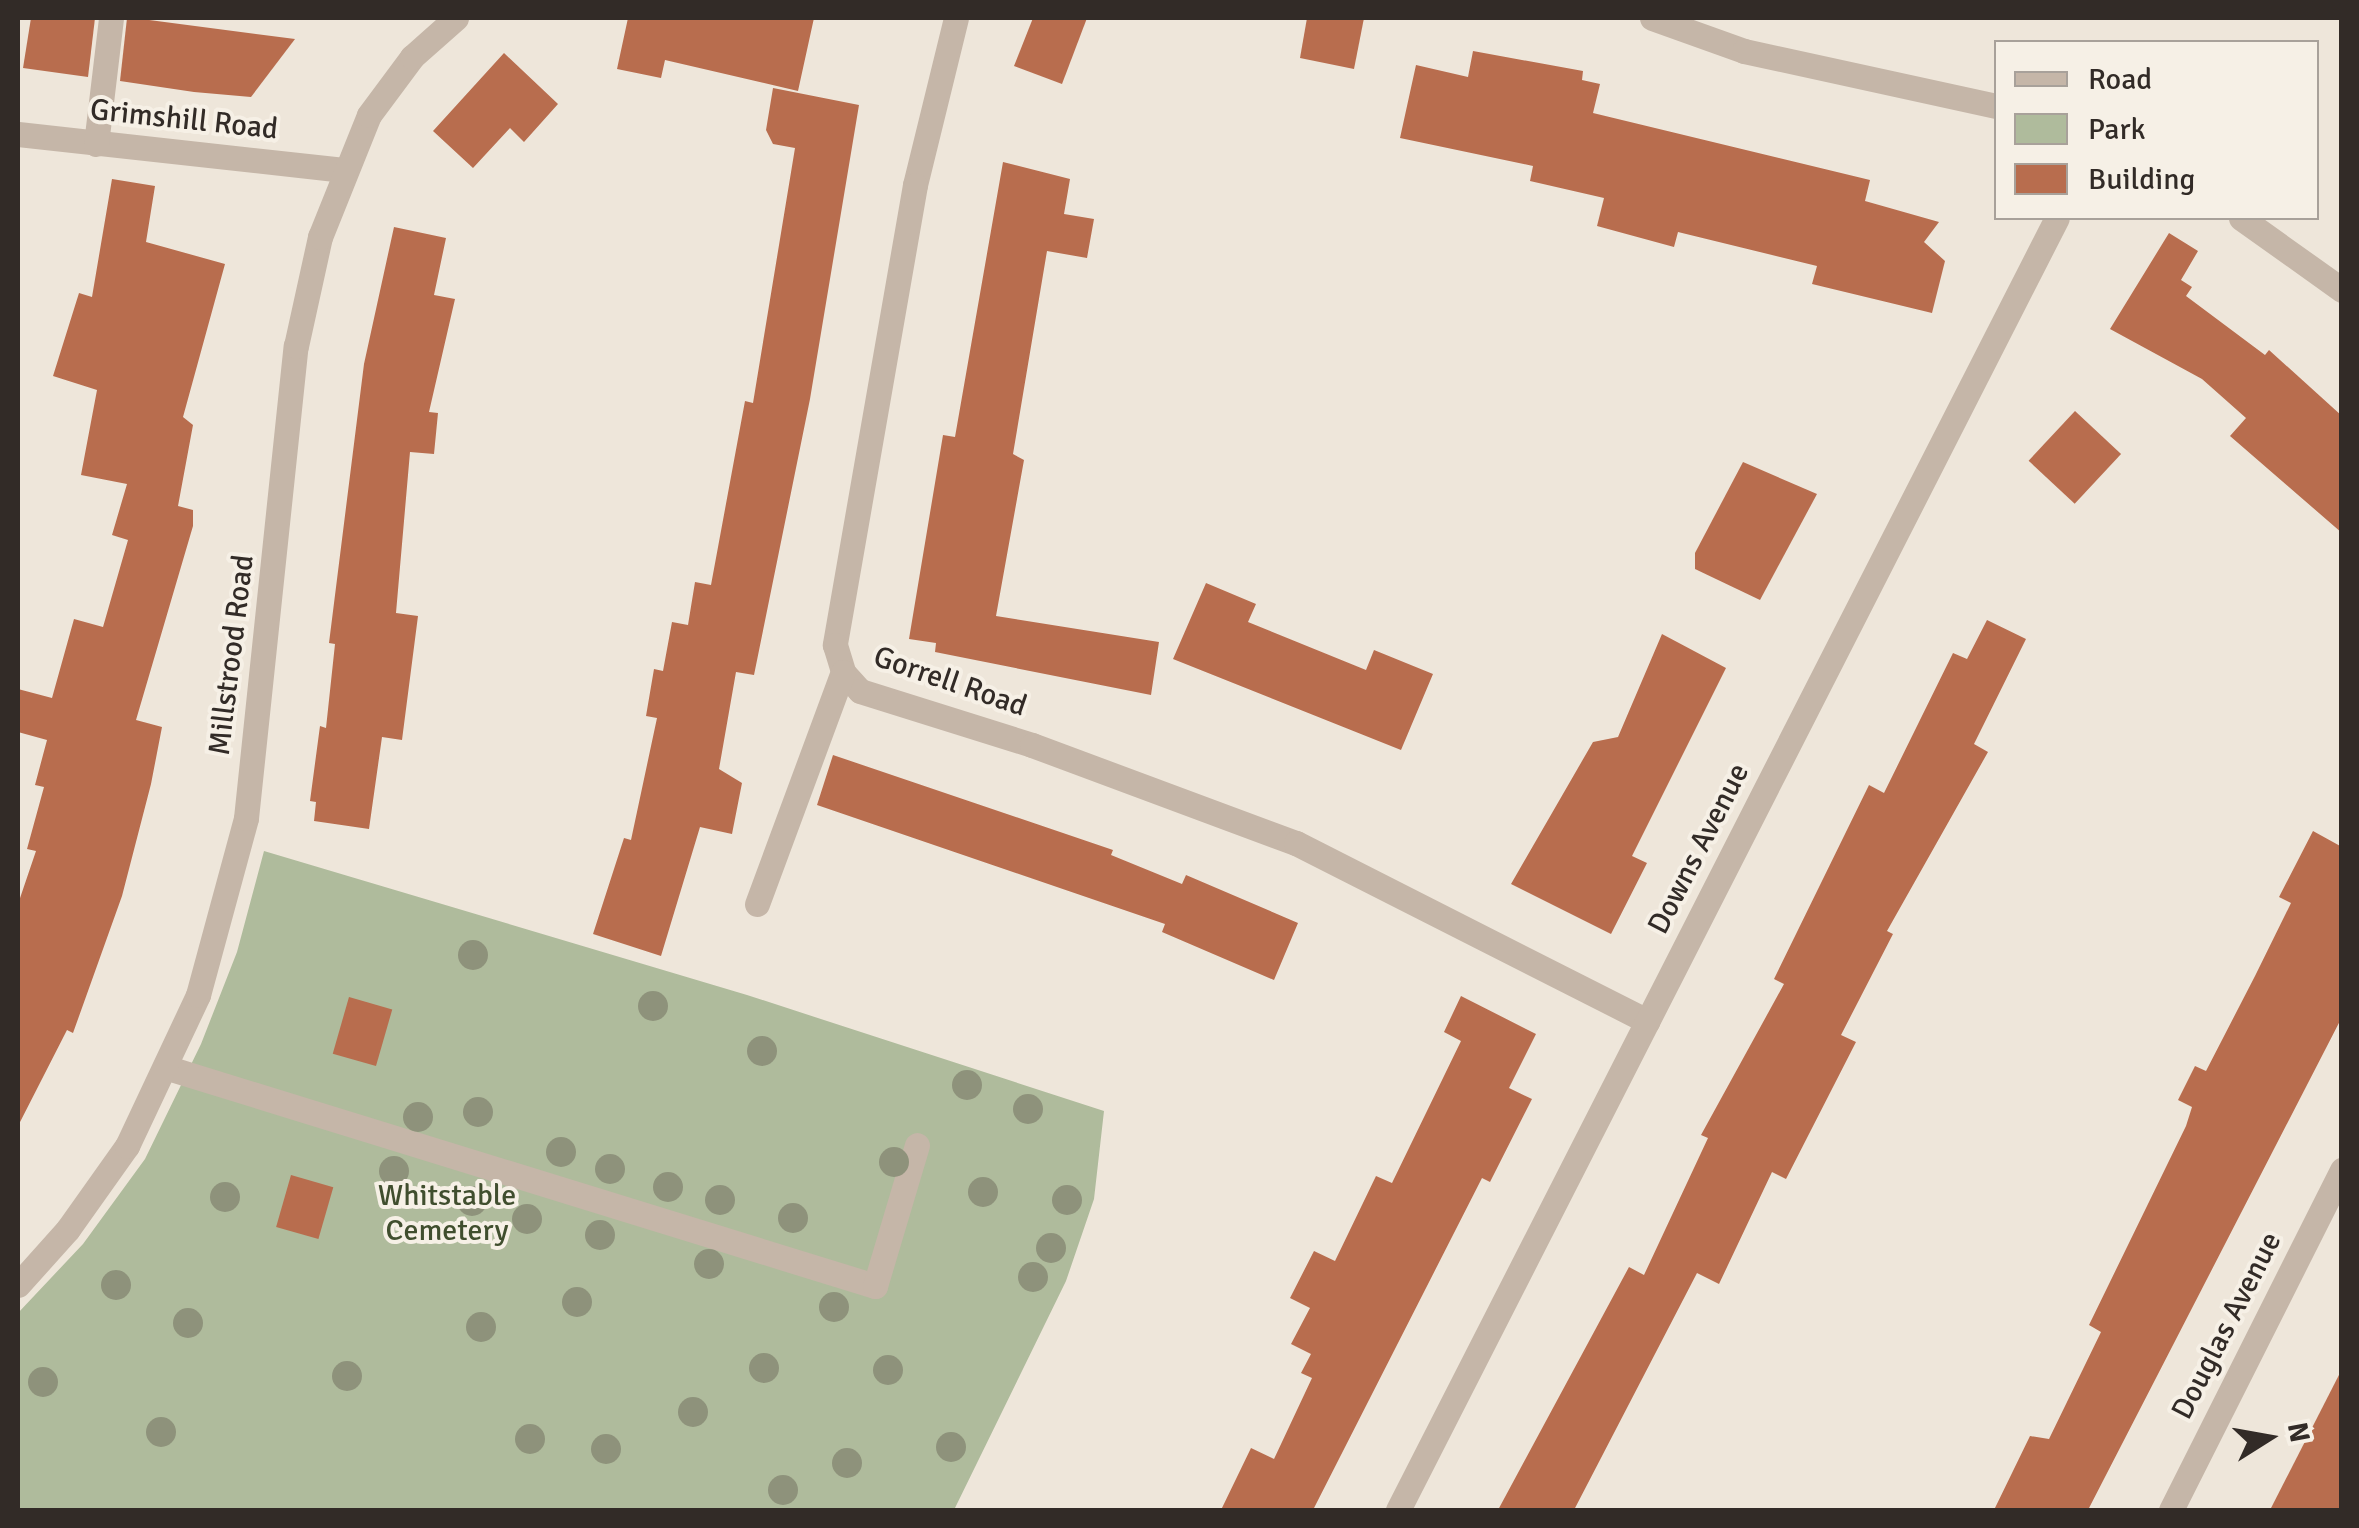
<!DOCTYPE html>
<html>
<head>
<meta charset="utf-8">
<style>
  body { margin:0 }
  #map { position:relative; width:2359px; height:1528px; overflow:hidden; background:#eee6da; font-family:Signika,sans-serif }
  div>[style] { position:absolute }
  [style*='--x'] { left:calc(var(--x)*1px); top:calc(var(--y)*1px); width:calc(var(--w)*1px); rotate:calc(var(--a)*1deg) }
  .green>* { inset:0; background:#afbb9c }
  .building>* { inset:0; background:#b86d4e; transform-origin:0 0 }
  .minor>* { height:25px; margin:-12.5px; padding:0 12.5px; transform-origin:12.5px; border-radius:12.5px; background:#c5b6a8 }
  .trees>* { width:30px; height:30px; margin:-15px; border-radius:50%; background:#8e927b }
  span { translate:-50% -50%; white-space:nowrap; text-align:center; line-height:1.15; -webkit-text-stroke:8px #f6f0e6; paint-order:stroke }
  .street-label { font-size:30px; color:#322b27 }
  .park-label { font-size:30px; color:#404e2e }
  .frame { position:absolute; inset:0; border:20px solid #322b27; pointer-events:none }
  .legend { position:absolute; left:1994px; top:40px; width:325px; height:180px; box-sizing:border-box; background:#f6f0e6; border:2px solid #a8a19a; margin:0; padding:12px 18px; list-style:none; font-size:30px; color:#322b27 }
  .legend li { display:flex; align-items:center; gap:20px; height:50px }
  .legend b { width:50px; border:2px solid #a8a19a }
  .north { position:absolute; left:2219px; top:1388px; width:100px; height:100px; -webkit-text-stroke:8px #f6f0e6; paint-order:stroke; rotate:79deg; font-size:28px; font-weight:700; line-height:40px; text-align:center; color:#322b27 }
  .north::after { content:''; display:block; margin:auto; width:35px; height:45px; background:#322b27; clip-path:polygon(50% 0,100% 100%,50% 72%,0 100%) }
</style>
</head>
<body>
<div id="map">
  <div class="green">
    <div style="clip-path:polygon(264px 851px,747px 995px,1104px 1111px,1094px 1199px,1066px 1281px,954px 1510px,18px 1510px,18px 1313px,83px 1244px,145px 1159px,201px 1044px,237px 952px)"></div>
  </div>
  <div class="building">
    <div style="clip-path:polygon(31px 18px,95px 18px,88px 77px,23px 68px)"></div>
    <div style="clip-path:polygon(127px 18px,134px 18px,295px 39px,251px 97px,194px 92px,120px 81px)"></div>
    <div style="clip-path:polygon(628px 18px,814px 18px,798px 91px,665px 60px,661px 78px,617px 69px)"></div>
    <div style="clip-path:polygon(1033px 18px,1087px 18px,1062px 84px,1014px 66px)"></div>
    <div style="clip-path:polygon(1307px 18px,1364px 18px,1354px 69px,1300px 58px)"></div>
    <div style="clip-path:polygon(1473px 51px,1583px 71px,1582px 80px,1600px 84px,1593px 113px,1870px 180px,1865px 201px,1939px 222px,1924px 242px,1945px 261px,1932px 313px,1812px 284px,1817px 266px,1678px 232px,1674px 247px,1597px 226px,1604px 198px,1530px 181px,1533px 166px,1400px 138px,1416px 65px,1468px 77px)"></div>
    <div style="clip-path:polygon(504px 53px,558px 104px,524px 142px,510px 128px,473px 168px,433px 131px)"></div>
    <div style="clip-path:polygon(773px 88px,859px 105px,810px 399px,754px 675px,736px 672px,719px 769px,742px 783px,732px 834px,700px 827px,661px 956px,593px 934px,624px 838px,631px 840px,657px 718px,646px 716px,654px 669px,663px 671px,672px 622px,688px 625px,695px 582px,711px 585px,745px 401px,753px 403px,795px 148px,773px 144px,766px 130px)"></div>
    <div style="clip-path:polygon(1003px 162px,1070px 179px,1064px 214px,1094px 219px,1087px 258px,1047px 251px,1013px 454px,1024px 460px,996px 616px,1159px 642px,1151px 695px,935px 652px,936px 643px,909px 639px,943px 435px,955px 437px)"></div>
    <div style="clip-path:polygon(112px 179px,155px 186px,146px 242px,225px 264px,183px 417px,193px 425px,178px 506px,193px 510px,193px 526px,136px 720px,162px 727px,151px 784px,122px 896px,73px 1033px,67px 1030px,18px 1126px,18px 904px,36px 851px,27px 849px,44px 787px,35px 785px,47px 740px,18px 732px,18px 689px,52px 698px,74px 619px,103px 627px,128px 540px,112px 535px,127px 484px,81px 475px,97px 390px,53px 376px,79px 293px,92px 297px)"></div>
    <div style="clip-path:polygon(394px 227px,446px 238px,434px 295px,455px 299px,429px 412px,438px 413px,434px 454px,410px 452px,396px 613px,418px 616px,402px 740px,382px 737px,369px 829px,314px 821px,316px 802px,310px 801px,320px 726px,326px 728px,335px 644px,329px 643px,364px 364px)"></div>
    <div style="clip-path:polygon(2169px 233px,2198px 251px,2181px 280px,2192px 287px,2186px 296px,2265px 355px,2269px 350px,2342px 416px,2342px 533px,2230px 436px,2246px 418px,2202px 379px,2110px 329px)"></div>
    <div style="left:2075px;top:411px;width:63px;height:68px;rotate:43deg"></div>
    <div style="clip-path:polygon(1743px 462px,1817px 494px,1760px 600px,1695px 569px,1695px 553px)"></div>
    <div style="clip-path:polygon(1206px 583px,1256px 604px,1248px 622px,1366px 670px,1374px 650px,1433px 674px,1401px 750px,1173px 659px)"></div>
    <div style="clip-path:polygon(1987px 620px,2026px 639px,1974px 744px,1988px 752px,1887px 931px,1893px 934px,1841px 1035px,1856px 1042px,1786px 1179px,1772px 1172px,1719px 1284px,1697px 1273px,1574px 1510px,1498px 1510px,1629px 1267px,1644px 1275px,1708px 1138px,1701px 1135px,1784px 984px,1774px 979px,1869px 785px,1884px 793px,1953px 653px,1967px 659px)"></div>
    <div style="clip-path:polygon(1662px 634px,1726px 668px,1632px 856px,1647px 863px,1611px 934px,1511px 884px,1593px 742px,1618px 737px)"></div>
    <div style="clip-path:polygon(833px 755px,1113px 850px,1111px 855px,1182px 884px,1186px 875px,1298px 923px,1274px 980px,1162px 932px,1165px 924px,817px 805px)"></div>
    <div style="clip-path:polygon(2313px 831px,2342px 847px,2342px 1017px,2088px 1510px,1994px 1510px,2030px 1436px,2049px 1439px,2101px 1332px,2089px 1325px,2186px 1126px,2192px 1107px,2178px 1100px,2195px 1066px,2206px 1071px,2255px 976px,2291px 903px,2279px 897px)"></div>
    <div style="clip-path:polygon(1461px 996px,1536px 1034px,1509px 1088px,1532px 1099px,1490px 1182px,1482px 1178px,1313px 1510px,1221px 1510px,1251px 1448px,1274px 1459px,1312px 1378px,1301px 1373px,1311px 1354px,1291px 1344px,1310px 1308px,1290px 1298px,1314px 1251px,1335px 1261px,1376px 1176px,1392px 1183px,1461px 1041px,1444px 1032px)"></div>
    <div style="left:349px;top:997px;width:45px;height:59px;rotate:16deg"></div>
    <div style="left:291px;top:1175px;width:44px;height:54px;rotate:16deg"></div>
    <div style="clip-path:polygon(2342px 1369px,2342px 1510px,2270px 1510px)"></div>
  </div>
  <div class="minor">
    <div style="--x:956;--y:18;--w:172;--a:103.8"></div>
    <div style="--x:915;--y:185;--w:467;--a:99.9"></div>
    <div style="--x:835;--y:645;--w:28;--a:73"></div>
    <div style="--x:843;--y:672;--w:25;--a:48"></div>
    <div style="--x:860;--y:691;--w:180;--a:17.4"></div>
    <div style="--x:1032;--y:745;--w:282;--a:20.4"></div>
    <div style="--x:1296;--y:843;--w:394;--a:26.9"></div>
    <div style="--x:1652;--y:18;--w:98;--a:19.7"></div>
    <div style="--x:1744;--y:51;--w:258;--a:12.3"></div>
    <div style="--x:18;--y:134;--w:328;--a:6.3"></div>
    <div style="--x:96;--y:144;--w:127;--a:-83.2"></div>
    <div style="--x:2241;--y:218;--w:124;--a:35.5"></div>
    <div style="--x:757;--y:904;--w:247;--a:-69.7"></div>
    <div style="--x:168;--y:1068;--w:740;--a:17.14"></div>
    <div style="--x:875;--y:1286;--w:147;--a:-73.4"></div>
    <div style="--x:18;--y:1285;--w:75;--a:-48.2"></div>
    <div style="--x:68;--y:1229;--w:102;--a:-54.6"></div>
    <div style="--x:127;--y:1146;--w:167;--a:-64.8"></div>
    <div style="--x:198;--y:995;--w:183;--a:-74.8"></div>
    <div style="--x:246;--y:818;--w:475;--a:-84"></div>
    <div style="--x:296;--y:346;--w:112;--a:-77.6"></div>
    <div style="--x:320;--y:237;--w:131;--a:-68.1"></div>
    <div style="--x:369;--y:115;--w:72;--a:-53.4"></div>
    <div style="--x:412;--y:57;--w:59;--a:-41.6"></div>
    <div style="--x:1398;--y:1510;--w:1450;--a:-62.98"></div>
    <div style="--x:2171;--y:1510;--w:381;--a:-63.3"></div>
  </div>
  <div class="trees">
    <div style="left:473px;top:955px"></div>
    <div style="left:653px;top:1006px"></div>
    <div style="left:762px;top:1051px"></div>
    <div style="left:967px;top:1085px"></div>
    <div style="left:1028px;top:1109px"></div>
    <div style="left:478px;top:1112px"></div>
    <div style="left:418px;top:1117px"></div>
    <div style="left:561px;top:1152px"></div>
    <div style="left:894px;top:1162px"></div>
    <div style="left:610px;top:1169px"></div>
    <div style="left:394px;top:1171px"></div>
    <div style="left:668px;top:1187px"></div>
    <div style="left:983px;top:1192px"></div>
    <div style="left:225px;top:1197px"></div>
    <div style="left:720px;top:1200px"></div>
    <div style="left:1067px;top:1200px"></div>
    <div style="left:472px;top:1201px"></div>
    <div style="left:793px;top:1218px"></div>
    <div style="left:527px;top:1219px"></div>
    <div style="left:600px;top:1235px"></div>
    <div style="left:1051px;top:1248px"></div>
    <div style="left:709px;top:1264px"></div>
    <div style="left:1033px;top:1277px"></div>
    <div style="left:116px;top:1285px"></div>
    <div style="left:577px;top:1302px"></div>
    <div style="left:834px;top:1307px"></div>
    <div style="left:188px;top:1323px"></div>
    <div style="left:481px;top:1327px"></div>
    <div style="left:764px;top:1368px"></div>
    <div style="left:888px;top:1370px"></div>
    <div style="left:347px;top:1376px"></div>
    <div style="left:43px;top:1382px"></div>
    <div style="left:693px;top:1412px"></div>
    <div style="left:161px;top:1432px"></div>
    <div style="left:530px;top:1439px"></div>
    <div style="left:951px;top:1447px"></div>
    <div style="left:606px;top:1449px"></div>
    <div style="left:847px;top:1463px"></div>
    <div style="left:783px;top:1490px"></div>
  </div>
  <div class="street-label">
    <span style="left:184px;top:120px;rotate:6deg">Grimshill Road</span>
    <span style="left:232px;top:655px;rotate:-83deg">Millstrood Road</span>
    <span style="left:950px;top:682px;rotate:19deg">Gorrell Road</span>
    <span style="left:1699px;top:849px;rotate:-63deg">Downs Avenue</span>
    <span style="left:2227px;top:1326px;rotate:-63deg">Douglas Avenue</span>
  </div>
  <div class="park-label">
    <span style="left:447px;top:1213px">Whitstable<br>Cemetery</span>
  </div>
  <div class="frame"></div>
  <ul class="legend">
  <li><b style="height:12px;background:#c5b6a8"></b>Road</li>
  <li><b style="height:28px;background:#afbb9c"></b>Park</li>
  <li><b style="height:28px;background:#b86d4e"></b>Building</li>
  </ul>
  <div class="north">N</div>
</div>
</body>
</html>
